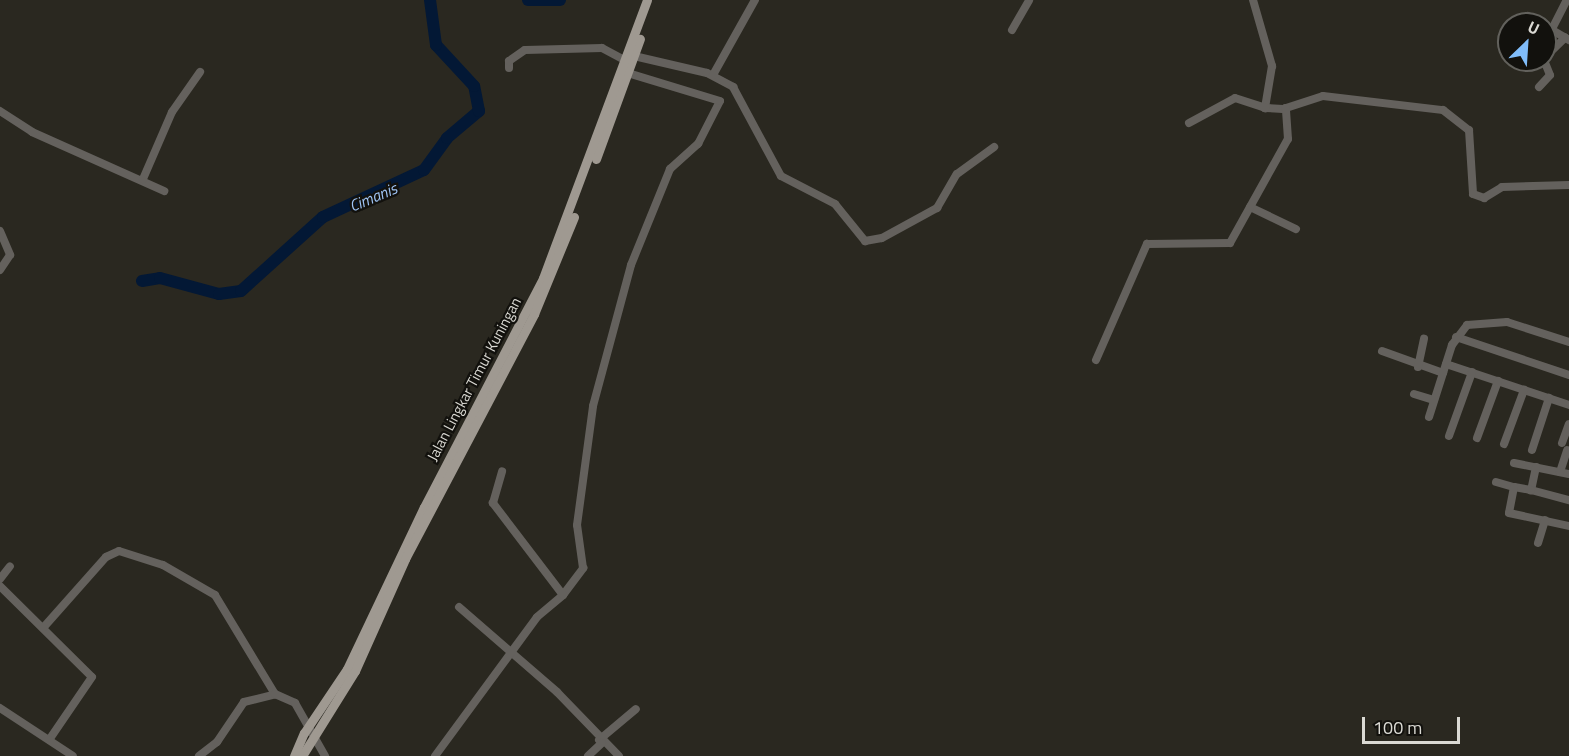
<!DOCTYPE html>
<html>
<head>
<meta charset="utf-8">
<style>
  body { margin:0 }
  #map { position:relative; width:1569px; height:756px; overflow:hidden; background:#2a2820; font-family:"Titillium Web",sans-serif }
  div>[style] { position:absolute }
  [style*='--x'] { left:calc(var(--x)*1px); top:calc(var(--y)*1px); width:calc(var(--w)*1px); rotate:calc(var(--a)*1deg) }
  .river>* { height:12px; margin:-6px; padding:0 6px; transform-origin:6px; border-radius:6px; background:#031835 }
  .minor>* { height:8px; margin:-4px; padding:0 4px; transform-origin:4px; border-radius:4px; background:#64615d }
  .major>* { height:9px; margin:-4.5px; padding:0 4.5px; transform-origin:4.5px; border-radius:4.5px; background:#9f9991 }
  span { translate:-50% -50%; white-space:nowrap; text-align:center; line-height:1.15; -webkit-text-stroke:4.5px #12110d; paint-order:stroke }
  .street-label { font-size:15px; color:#dad9d3 }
  .water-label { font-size:16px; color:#a0c5f6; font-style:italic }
  .north { position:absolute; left:1497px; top:12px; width:60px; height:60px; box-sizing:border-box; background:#12110d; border:2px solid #62615c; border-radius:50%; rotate:25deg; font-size:16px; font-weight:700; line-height:24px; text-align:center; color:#dad9d3 }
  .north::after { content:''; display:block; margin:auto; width:21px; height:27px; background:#80bdfa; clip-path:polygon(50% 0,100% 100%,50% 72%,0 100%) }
  .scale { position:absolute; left:1362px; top:717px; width:98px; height:27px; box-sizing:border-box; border:3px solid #dad9d3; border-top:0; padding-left:8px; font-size:18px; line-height:21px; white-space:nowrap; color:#dad9d3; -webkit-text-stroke:4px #12110d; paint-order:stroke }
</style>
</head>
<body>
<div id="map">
  <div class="river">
    <div style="--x:528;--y:0;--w:32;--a:0"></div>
    <div style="--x:142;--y:281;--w:18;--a:-9"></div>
    <div style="--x:160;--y:278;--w:61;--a:15.2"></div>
    <div style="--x:219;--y:294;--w:22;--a:-8"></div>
    <div style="--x:241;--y:291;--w:110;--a:-42.1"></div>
    <div style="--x:323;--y:217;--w:111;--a:-25"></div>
    <div style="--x:424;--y:170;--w:39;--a:-54"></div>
    <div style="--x:447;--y:138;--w:42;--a:-40.2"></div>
    <div style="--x:479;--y:111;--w:25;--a:-101"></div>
    <div style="--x:474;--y:86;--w:56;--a:-132.8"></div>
    <div style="--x:436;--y:45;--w:45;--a:-97.6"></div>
  </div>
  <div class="minor">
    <div style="--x:1253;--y:0;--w:69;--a:73.9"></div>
    <div style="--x:1272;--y:66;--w:43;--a:99.5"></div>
    <div style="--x:1265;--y:108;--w:18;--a:3"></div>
    <div style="--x:1283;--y:109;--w:42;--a:-18"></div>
    <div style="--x:1323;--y:96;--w:121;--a:6.7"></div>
    <div style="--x:1443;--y:110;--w:33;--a:38"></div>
    <div style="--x:1469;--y:130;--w:64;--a:86.4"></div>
    <div style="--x:1473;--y:194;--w:12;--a:20"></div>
    <div style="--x:1484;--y:198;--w:21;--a:-31"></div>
    <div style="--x:1502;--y:187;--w:67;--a:-1.7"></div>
    <div style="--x:1528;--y:16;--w:48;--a:30.3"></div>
    <div style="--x:1553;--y:27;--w:30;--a:-63"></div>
    <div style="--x:1012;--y:30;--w:34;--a:-60"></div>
    <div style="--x:634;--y:56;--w:75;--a:13.1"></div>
    <div style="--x:707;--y:73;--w:30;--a:28"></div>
    <div style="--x:733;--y:87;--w:101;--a:61.7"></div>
    <div style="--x:781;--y:176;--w:61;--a:27.4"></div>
    <div style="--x:835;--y:204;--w:48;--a:51"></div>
    <div style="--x:865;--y:241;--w:17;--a:-10"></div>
    <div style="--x:882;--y:238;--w:63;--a:-28.6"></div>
    <div style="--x:937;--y:208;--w:39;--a:-60"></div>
    <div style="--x:957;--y:174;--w:46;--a:-36.1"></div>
    <div style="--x:1545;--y:57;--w:28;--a:-44"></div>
    <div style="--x:509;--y:68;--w:7;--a:-90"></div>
    <div style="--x:509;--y:61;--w:19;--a:-35"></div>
    <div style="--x:525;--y:50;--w:77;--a:-1.5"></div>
    <div style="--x:602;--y:48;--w:27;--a:28"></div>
    <div style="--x:713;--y:75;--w:86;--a:-60.8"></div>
    <div style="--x:1539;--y:87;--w:16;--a:-47"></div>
    <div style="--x:1550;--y:75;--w:16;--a:-112"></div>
    <div style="--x:0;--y:111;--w:38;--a:33"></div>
    <div style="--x:32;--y:132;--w:145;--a:24.1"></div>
    <div style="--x:1189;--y:123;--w:52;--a:-28.5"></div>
    <div style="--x:1235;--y:98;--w:32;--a:18"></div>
    <div style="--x:143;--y:179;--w:73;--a:-66.6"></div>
    <div style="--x:172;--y:112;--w:49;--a:-55"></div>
    <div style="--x:1250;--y:207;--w:51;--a:25.6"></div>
    <div style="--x:0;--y:231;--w:26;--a:67"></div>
    <div style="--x:10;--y:255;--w:18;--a:124"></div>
    <div style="--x:1456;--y:337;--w:119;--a:18.6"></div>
    <div style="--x:1382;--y:351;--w:65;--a:19.8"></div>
    <div style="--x:1096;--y:360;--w:127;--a:-66.3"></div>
    <div style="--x:1147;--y:244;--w:83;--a:-0.7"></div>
    <div style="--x:1230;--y:243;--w:119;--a:-60.9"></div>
    <div style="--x:1288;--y:139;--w:31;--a:-94"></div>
    <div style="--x:1446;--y:364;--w:130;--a:18.4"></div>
    <div style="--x:1418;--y:367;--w:29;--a:-78"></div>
    <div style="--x:1414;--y:394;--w:21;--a:17"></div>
    <div style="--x:1429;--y:417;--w:76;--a:-72.3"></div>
    <div style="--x:1452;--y:345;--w:25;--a:-53"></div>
    <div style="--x:1467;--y:325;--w:40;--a:-4.3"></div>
    <div style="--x:1507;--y:322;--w:65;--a:17.9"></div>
    <div style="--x:1449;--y:436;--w:68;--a:-70.2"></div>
    <div style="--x:1477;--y:438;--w:61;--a:-69.8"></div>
    <div style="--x:1562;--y:443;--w:20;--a:-70"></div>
    <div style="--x:1504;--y:444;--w:58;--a:-69.7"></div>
    <div style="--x:1532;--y:450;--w:55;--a:-71.9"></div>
    <div style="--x:1514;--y:463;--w:56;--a:11.3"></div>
    <div style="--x:1536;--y:467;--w:24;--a:102"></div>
    <div style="--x:1531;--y:490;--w:39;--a:15"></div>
    <div style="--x:1560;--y:472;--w:23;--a:-72"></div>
    <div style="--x:1496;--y:482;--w:19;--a:16"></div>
    <div style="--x:1531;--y:490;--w:17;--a:-170"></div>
    <div style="--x:1514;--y:487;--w:26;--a:101"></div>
    <div style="--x:1509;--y:513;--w:61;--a:12.2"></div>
    <div style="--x:1538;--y:543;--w:24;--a:-73"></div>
    <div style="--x:0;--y:579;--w:16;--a:-52"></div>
    <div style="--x:0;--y:586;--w:129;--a:44.7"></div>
    <div style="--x:92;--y:677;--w:76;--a:124.3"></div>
    <div style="--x:563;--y:595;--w:34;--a:-53"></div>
    <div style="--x:583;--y:568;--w:43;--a:-97.9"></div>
    <div style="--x:577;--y:525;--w:120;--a:-82.3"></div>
    <div style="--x:593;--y:406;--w:146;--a:-74.9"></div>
    <div style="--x:631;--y:265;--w:104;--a:-67.9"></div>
    <div style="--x:670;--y:169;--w:38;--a:-42"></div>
    <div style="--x:698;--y:144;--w:48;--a:-62.9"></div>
    <div style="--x:720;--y:101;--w:96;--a:-163.1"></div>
    <div style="--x:459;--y:607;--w:130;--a:40.9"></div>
    <div style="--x:557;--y:692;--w:89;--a:45.9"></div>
    <div style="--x:43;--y:628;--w:95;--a:-48.4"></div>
    <div style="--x:106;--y:557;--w:14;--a:-25"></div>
    <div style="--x:119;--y:551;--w:46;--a:17.7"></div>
    <div style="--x:163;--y:565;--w:60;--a:30"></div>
    <div style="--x:215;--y:595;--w:116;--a:58.8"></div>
    <div style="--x:0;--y:708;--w:87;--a:33.3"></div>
    <div style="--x:599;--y:740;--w:48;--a:-40"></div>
    <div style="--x:199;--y:756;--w:23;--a:-38"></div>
    <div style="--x:217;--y:742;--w:48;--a:-56"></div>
    <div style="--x:244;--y:702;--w:32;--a:-14"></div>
    <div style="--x:275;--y:694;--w:22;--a:24"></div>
    <div style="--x:295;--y:703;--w:61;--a:60.5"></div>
    <div style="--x:435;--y:756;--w:172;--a:-53.7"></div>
    <div style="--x:537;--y:617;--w:34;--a:-40"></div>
    <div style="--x:563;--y:595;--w:116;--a:-127.3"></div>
    <div style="--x:493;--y:503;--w:33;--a:-74"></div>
    <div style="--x:588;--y:756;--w:19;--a:-43"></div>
  </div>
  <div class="major">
    <div style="--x:596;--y:159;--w:128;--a:-69.9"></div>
    <div style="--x:294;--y:756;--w:25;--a:-67"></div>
    <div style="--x:304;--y:733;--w:77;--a:-56.1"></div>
    <div style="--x:347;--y:669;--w:179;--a:-64.6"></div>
    <div style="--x:424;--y:507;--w:258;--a:-62.5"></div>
    <div style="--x:543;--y:278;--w:297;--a:-69.5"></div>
    <div style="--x:302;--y:756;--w:100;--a:-58.1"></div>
    <div style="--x:355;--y:671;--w:123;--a:-65.9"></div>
    <div style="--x:405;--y:559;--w:277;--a:-62.2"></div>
    <div style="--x:534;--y:314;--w:105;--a:-67.6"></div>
  </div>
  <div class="street-label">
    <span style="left:474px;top:379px;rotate:-62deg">Jalan Lingkar Timur Kuningan</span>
  </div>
  <div class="water-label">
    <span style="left:373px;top:197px;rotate:-23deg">Cimanis</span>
  </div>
  <div class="north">U</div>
  <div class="scale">100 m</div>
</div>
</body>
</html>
